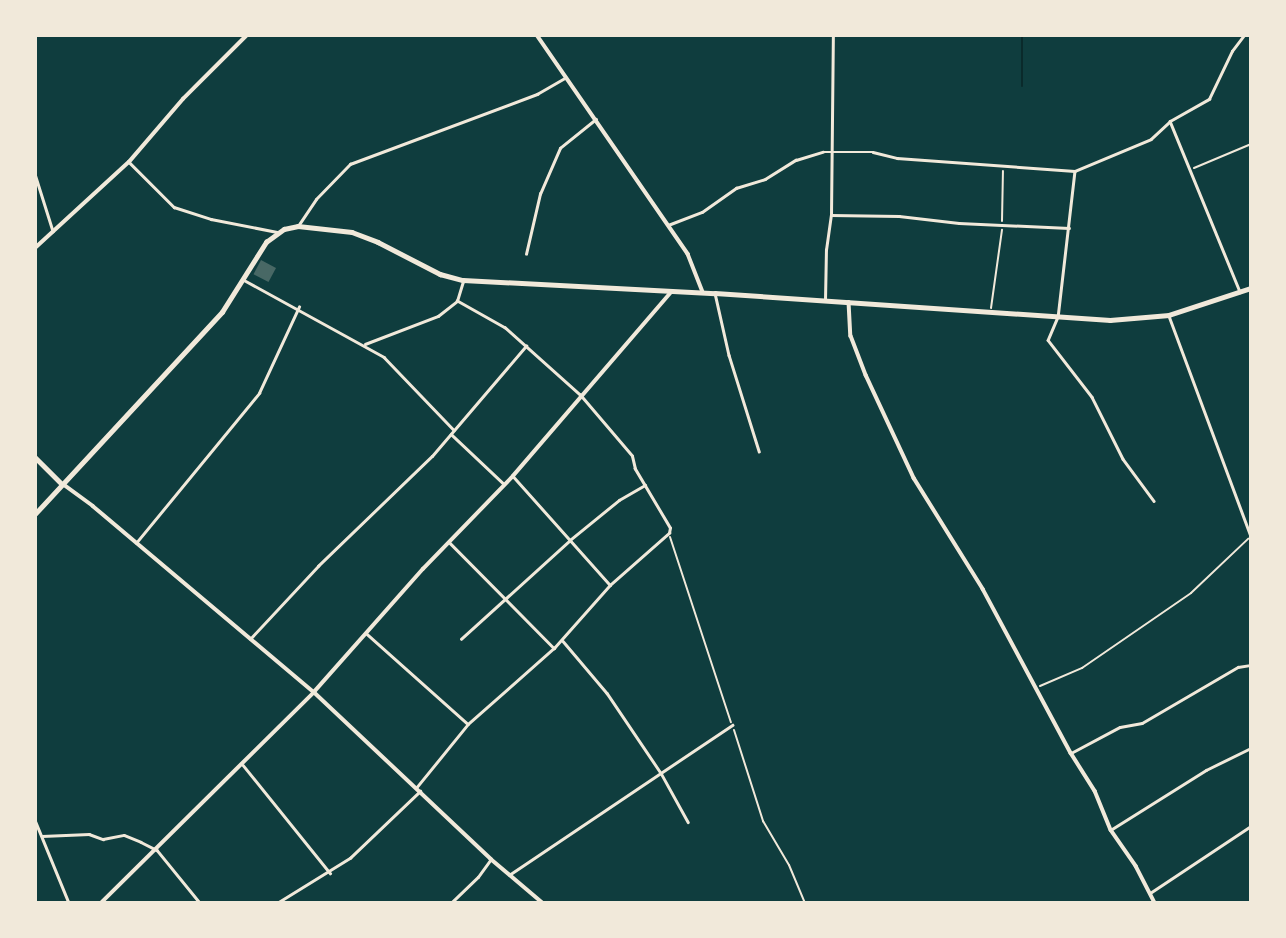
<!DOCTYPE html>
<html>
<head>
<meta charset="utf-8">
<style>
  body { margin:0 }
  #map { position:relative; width:1286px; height:938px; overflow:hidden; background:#0f3d3e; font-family:"IBM Plex Sans",sans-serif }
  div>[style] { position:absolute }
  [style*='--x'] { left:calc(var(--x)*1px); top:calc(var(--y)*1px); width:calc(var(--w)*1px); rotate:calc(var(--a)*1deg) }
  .stream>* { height:2px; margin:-1px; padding:0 1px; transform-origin:1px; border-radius:1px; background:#0a2a2b }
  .building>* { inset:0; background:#486865; transform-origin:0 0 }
  .path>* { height:2px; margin:-1px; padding:0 1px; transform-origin:1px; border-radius:1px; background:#f1e9da }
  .minor>* { height:2.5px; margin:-1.25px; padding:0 1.25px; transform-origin:1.25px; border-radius:1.25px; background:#f1e9da }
  .tertiary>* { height:3.5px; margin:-1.75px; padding:0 1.75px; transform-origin:1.75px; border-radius:1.75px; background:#f1e9da }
  .secondary>* { height:4.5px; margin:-2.25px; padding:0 2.25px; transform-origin:2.25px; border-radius:2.25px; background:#f1e9da }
  .primary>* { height:4.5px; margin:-2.25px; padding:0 2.25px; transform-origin:2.25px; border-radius:2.25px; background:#f1e9da }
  span { translate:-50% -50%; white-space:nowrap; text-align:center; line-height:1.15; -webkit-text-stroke:5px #f1e9da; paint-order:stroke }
  .frame { position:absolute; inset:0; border:37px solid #f1e9da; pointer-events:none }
</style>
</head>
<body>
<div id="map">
  <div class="stream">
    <div style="--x:1022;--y:35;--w:51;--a:90"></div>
  </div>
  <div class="building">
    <div style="left:261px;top:260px;width:17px;height:16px;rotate:28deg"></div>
  </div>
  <div class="path">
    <div style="--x:1194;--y:168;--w:62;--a:-22.8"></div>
    <div style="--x:1002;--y:221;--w:50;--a:-88.9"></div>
    <div style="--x:991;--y:308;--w:79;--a:-82"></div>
    <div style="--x:670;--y:537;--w:195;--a:71.8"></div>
    <div style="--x:1040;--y:686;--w:46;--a:-23.2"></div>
    <div style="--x:1082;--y:668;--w:132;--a:-34.5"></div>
    <div style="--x:1191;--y:593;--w:79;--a:-43.5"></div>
    <div style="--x:734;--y:730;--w:96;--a:72.3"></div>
    <div style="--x:763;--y:821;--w:51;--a:59.4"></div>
    <div style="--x:789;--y:865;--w:41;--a:67.2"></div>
  </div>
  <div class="minor">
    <div style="--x:1170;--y:121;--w:185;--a:67.7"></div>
    <div style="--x:129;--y:162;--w:64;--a:45"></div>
    <div style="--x:174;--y:207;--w:39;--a:18"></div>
    <div style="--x:211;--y:219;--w:67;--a:11.1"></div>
    <div style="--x:1075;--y:171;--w:147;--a:96.6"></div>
    <div style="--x:1058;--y:317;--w:25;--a:113"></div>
    <div style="--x:1048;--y:340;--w:72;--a:52.3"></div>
    <div style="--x:1092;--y:397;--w:69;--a:63.4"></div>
    <div style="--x:1123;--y:459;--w:52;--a:53.6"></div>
    <div style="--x:35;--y:174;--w:60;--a:72.5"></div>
    <div style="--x:831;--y:215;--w:68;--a:0.8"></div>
    <div style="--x:899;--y:216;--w:60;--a:6.7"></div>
    <div style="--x:959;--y:223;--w:110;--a:2.6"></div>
    <div style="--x:668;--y:225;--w:36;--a:-21"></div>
    <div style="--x:702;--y:212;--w:42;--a:-35.2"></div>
    <div style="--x:736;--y:188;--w:30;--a:-17"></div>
    <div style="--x:765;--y:179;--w:36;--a:-32"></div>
    <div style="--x:796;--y:160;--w:28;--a:-17"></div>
    <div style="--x:823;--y:152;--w:50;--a:0"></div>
    <div style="--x:873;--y:152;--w:25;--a:14"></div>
    <div style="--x:897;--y:158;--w:178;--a:4.2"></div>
    <div style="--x:1075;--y:171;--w:82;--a:-22.8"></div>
    <div style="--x:1151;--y:139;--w:26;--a:-43"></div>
    <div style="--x:1170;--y:121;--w:45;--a:-29.4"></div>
    <div style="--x:1209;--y:99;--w:53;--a:-64.4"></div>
    <div style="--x:1232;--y:51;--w:20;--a:-53"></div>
    <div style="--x:298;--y:226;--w:32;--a:-56"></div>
    <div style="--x:316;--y:199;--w:49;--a:-45.8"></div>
    <div style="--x:350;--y:164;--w:200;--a:-20.5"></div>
    <div style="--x:537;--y:94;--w:32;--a:-30"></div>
    <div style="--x:526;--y:254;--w:62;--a:-76.9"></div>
    <div style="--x:540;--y:194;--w:50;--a:-66.5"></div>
    <div style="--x:560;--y:148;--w:46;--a:-38.9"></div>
    <div style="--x:244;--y:280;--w:160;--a:28.8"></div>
    <div style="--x:384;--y:357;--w:101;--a:46.2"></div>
    <div style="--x:715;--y:293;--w:64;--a:77.3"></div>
    <div style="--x:729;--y:355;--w:101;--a:72.6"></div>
    <div style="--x:825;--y:300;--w:50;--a:-88.9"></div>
    <div style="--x:826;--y:250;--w:35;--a:-82"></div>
    <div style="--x:831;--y:215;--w:180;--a:-89.4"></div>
    <div style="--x:1169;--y:316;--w:235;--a:69.6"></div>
    <div style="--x:365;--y:344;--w:78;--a:-21"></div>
    <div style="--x:438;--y:316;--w:24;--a:-38"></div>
    <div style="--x:457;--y:301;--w:21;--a:-73"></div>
    <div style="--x:451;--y:434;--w:73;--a:43.3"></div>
    <div style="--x:513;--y:476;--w:146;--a:48.3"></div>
    <div style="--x:136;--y:543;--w:194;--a:-50.6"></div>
    <div style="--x:259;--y:393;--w:95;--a:-65.1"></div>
    <div style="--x:450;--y:543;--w:148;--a:45.3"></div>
    <div style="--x:367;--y:634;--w:135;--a:41.7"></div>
    <div style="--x:250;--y:639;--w:100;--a:-47"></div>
    <div style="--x:318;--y:566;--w:158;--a:-44"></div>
    <div style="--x:432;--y:456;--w:145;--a:-49.5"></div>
    <div style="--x:461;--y:639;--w:147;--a:-42.2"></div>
    <div style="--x:570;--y:540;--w:63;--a:-39.2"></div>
    <div style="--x:619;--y:500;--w:30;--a:-30"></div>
    <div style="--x:563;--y:641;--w:68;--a:49.8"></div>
    <div style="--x:607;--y:693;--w:97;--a:56"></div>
    <div style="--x:661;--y:773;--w:56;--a:61.1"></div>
    <div style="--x:1071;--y:753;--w:55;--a:-28"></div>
    <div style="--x:1120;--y:727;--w:22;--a:-10"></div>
    <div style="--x:1142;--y:723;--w:111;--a:-30.3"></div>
    <div style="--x:1238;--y:667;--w:13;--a:-9"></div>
    <div style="--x:243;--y:765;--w:139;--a:51.1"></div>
    <div style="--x:416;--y:788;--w:82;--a:-50.9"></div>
    <div style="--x:468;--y:724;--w:115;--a:-41.5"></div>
    <div style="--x:554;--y:648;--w:84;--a:-48.4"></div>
    <div style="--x:610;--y:585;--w:79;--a:-41.4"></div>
    <div style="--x:669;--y:533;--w:5;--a:-79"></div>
    <div style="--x:670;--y:528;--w:69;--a:-120.7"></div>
    <div style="--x:635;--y:469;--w:13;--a:-103"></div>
    <div style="--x:632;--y:456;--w:80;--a:-130.4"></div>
    <div style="--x:580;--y:395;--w:101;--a:-138.2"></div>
    <div style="--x:505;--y:328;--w:55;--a:-150.6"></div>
    <div style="--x:35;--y:820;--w:90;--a:67.7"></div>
    <div style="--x:1112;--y:829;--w:111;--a:-32.1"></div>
    <div style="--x:1206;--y:770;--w:50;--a:-26.1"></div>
    <div style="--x:42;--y:836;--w:47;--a:-2.4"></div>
    <div style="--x:89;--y:834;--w:15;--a:20"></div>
    <div style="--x:103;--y:839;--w:21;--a:-11"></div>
    <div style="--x:124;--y:835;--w:18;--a:22"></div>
    <div style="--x:141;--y:842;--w:18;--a:27"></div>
    <div style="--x:157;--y:850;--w:68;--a:50.9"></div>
    <div style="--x:509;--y:875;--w:269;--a:-33.9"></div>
    <div style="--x:1150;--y:893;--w:121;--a:-33.6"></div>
    <div style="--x:277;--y:903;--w:86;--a:-31.7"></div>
    <div style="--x:350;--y:858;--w:97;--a:-43.7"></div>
    <div style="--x:451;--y:903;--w:37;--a:-44"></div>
    <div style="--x:478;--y:877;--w:22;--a:-54"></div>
  </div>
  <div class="tertiary">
    <div style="--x:537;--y:35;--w:266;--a:55.4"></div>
    <div style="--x:688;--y:254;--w:41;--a:68.5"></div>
    <div style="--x:35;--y:248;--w:127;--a:-42.5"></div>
    <div style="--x:129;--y:162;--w:83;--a:-49.4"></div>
    <div style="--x:183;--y:99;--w:91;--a:-45"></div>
    <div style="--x:849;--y:302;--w:34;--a:87"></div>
    <div style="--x:851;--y:336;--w:42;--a:69"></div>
    <div style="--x:866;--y:375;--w:114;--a:65"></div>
    <div style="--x:914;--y:478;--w:131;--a:58.1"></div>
    <div style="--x:983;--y:589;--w:186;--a:61.8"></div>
    <div style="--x:1071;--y:753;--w:45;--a:57.7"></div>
    <div style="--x:1095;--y:791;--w:42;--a:67.7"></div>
    <div style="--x:1111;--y:830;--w:44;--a:55.2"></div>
    <div style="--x:1136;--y:866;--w:42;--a:62.8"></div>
    <div style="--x:63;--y:484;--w:37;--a:36"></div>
    <div style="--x:93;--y:506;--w:289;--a:40.1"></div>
    <div style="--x:314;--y:692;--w:243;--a:43.3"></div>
    <div style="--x:491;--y:859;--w:68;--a:40.2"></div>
    <div style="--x:101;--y:903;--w:300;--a:-44.7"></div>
    <div style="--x:314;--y:692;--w:164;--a:-48.5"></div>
    <div style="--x:423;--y:569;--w:129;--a:-45.9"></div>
    <div style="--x:513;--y:476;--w:243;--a:-49.3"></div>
  </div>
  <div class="secondary">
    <div style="--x:35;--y:457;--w:37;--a:45"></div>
  </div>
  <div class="primary">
    <div style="--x:35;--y:514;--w:275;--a:-47.2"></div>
    <div style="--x:222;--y:312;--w:83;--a:-57.8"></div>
    <div style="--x:266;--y:242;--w:22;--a:-36"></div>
    <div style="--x:284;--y:229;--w:14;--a:-12"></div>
    <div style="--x:298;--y:226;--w:54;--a:6.3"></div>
    <div style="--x:352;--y:232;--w:28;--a:21"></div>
    <div style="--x:378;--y:242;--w:70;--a:27.3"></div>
    <div style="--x:440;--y:274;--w:24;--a:15"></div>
    <div style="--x:463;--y:280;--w:252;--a:3"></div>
    <div style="--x:715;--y:293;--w:396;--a:3.9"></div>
    <div style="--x:1110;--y:320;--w:59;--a:-4.8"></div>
    <div style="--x:1169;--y:315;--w:86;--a:-18.2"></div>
  </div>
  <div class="frame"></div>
</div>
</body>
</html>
